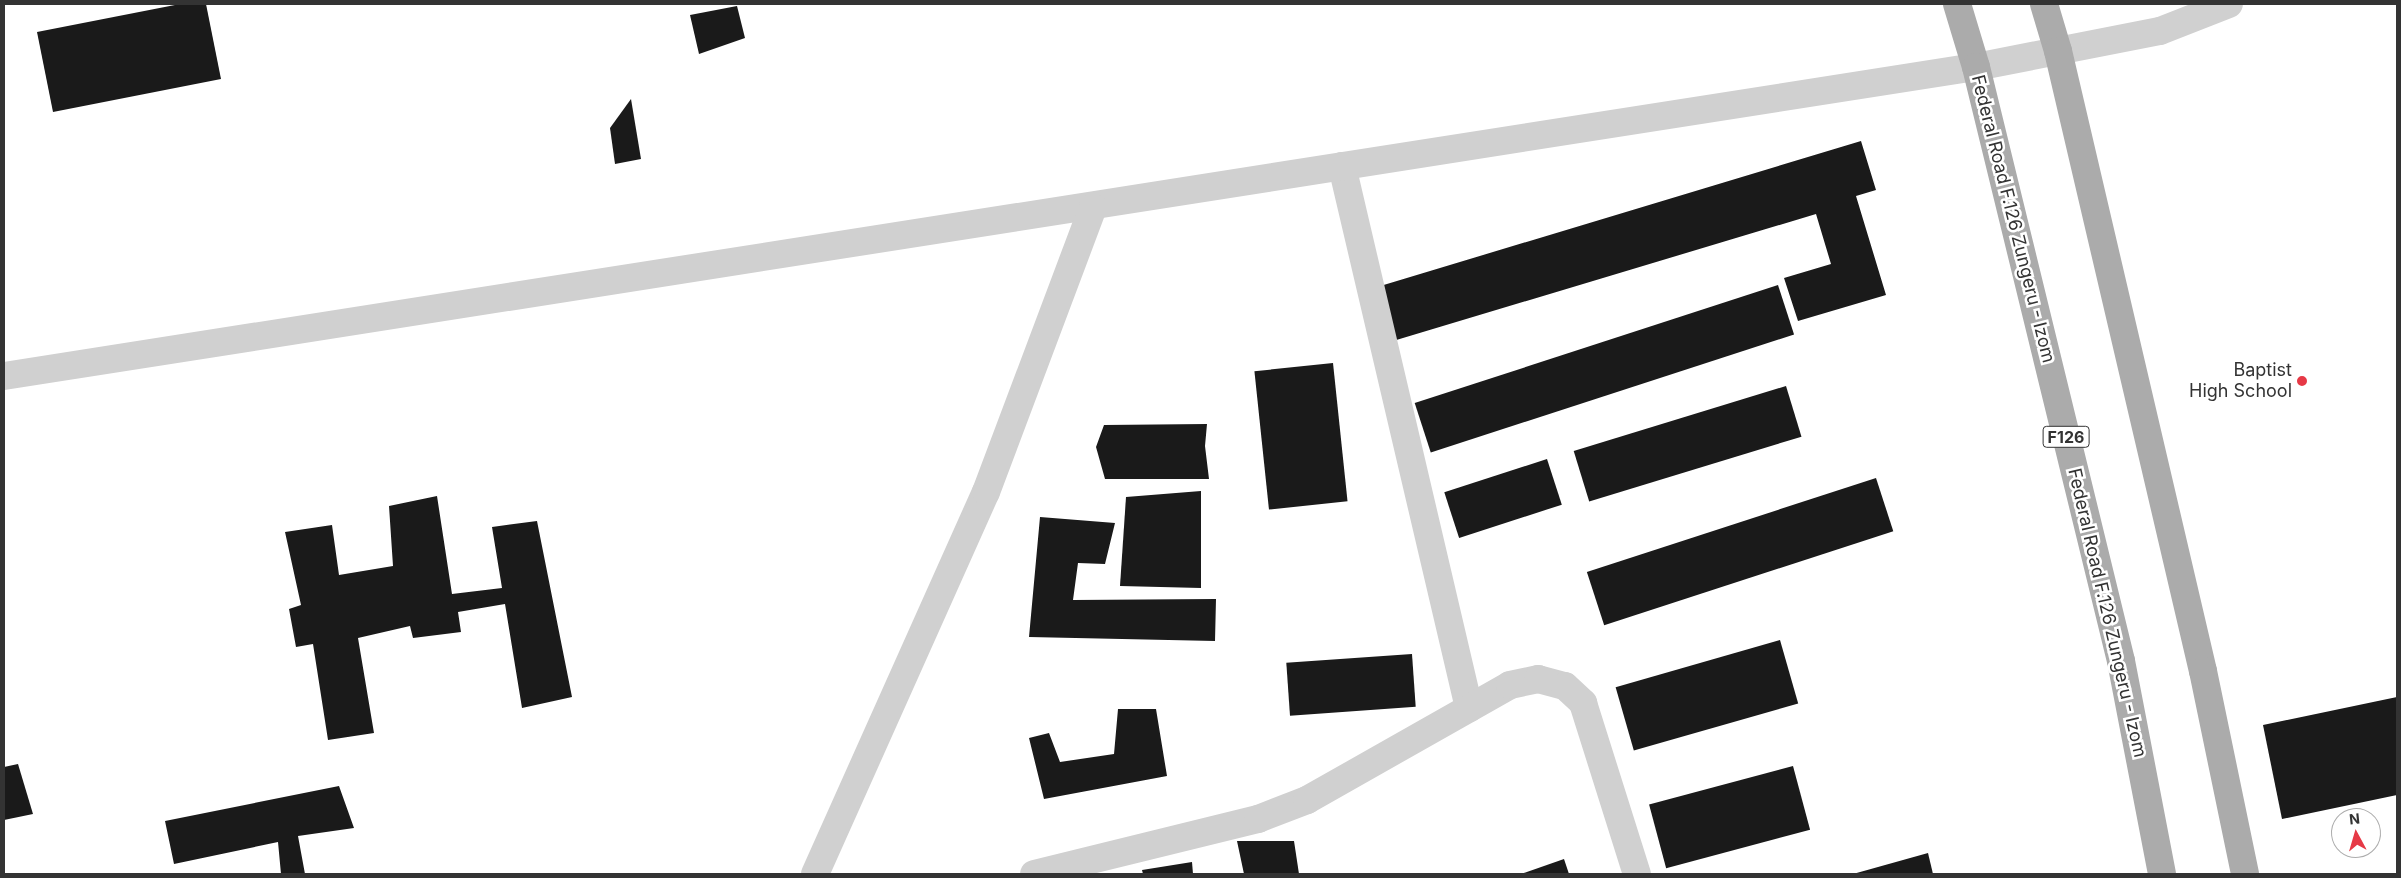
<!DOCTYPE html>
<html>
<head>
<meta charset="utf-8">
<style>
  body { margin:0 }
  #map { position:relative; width:2401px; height:878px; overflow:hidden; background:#fff; font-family:Inter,sans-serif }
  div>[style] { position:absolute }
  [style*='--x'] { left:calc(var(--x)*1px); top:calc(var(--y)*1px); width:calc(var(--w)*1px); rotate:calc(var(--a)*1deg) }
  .building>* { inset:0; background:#1a1a1a; transform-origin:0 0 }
  .minor>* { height:28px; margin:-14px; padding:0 14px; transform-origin:14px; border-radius:14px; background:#d0d0d0 }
  .major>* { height:28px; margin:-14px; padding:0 14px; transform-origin:14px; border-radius:14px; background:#ababab }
  .dots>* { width:14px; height:14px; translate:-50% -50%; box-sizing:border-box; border:2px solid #fff; border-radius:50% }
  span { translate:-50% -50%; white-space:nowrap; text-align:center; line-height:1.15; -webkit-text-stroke:5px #fff; paint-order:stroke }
  .shield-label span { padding:1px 4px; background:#fff; border:1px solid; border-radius:4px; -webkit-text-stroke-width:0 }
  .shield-label { font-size:16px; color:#333; font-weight:700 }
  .street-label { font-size:18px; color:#333 }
  .poi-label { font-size:18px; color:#333 }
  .right { translate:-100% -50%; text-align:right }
  .frame { position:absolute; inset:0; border:5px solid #333; pointer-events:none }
  .north { position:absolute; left:2331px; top:808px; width:50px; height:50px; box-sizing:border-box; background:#fff; border:1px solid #adadad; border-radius:50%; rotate:354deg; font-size:14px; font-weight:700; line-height:20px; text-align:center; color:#333 }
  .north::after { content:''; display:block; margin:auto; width:18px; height:22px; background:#e63946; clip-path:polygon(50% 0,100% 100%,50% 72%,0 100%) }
</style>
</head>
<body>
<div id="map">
  <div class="building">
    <div style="clip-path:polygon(180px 4px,206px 4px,221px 79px,53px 112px,37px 32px)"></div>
    <div style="clip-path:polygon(737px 6px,745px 38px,699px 54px,690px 15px)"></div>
    <div style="clip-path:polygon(631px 99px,641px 159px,615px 164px,610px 128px)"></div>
    <div style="clip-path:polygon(1861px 141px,1876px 190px,1856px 196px,1886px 295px,1798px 321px,1784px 278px,1831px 264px,1816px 214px,1393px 341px,1377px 287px)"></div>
    <div style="left:1778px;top:285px;width:52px;height:382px;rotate:72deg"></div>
    <div style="left:1333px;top:363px;width:139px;height:79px;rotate:84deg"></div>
    <div style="left:1786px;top:386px;width:53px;height:222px;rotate:73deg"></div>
    <div style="clip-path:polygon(1207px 424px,1205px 446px,1209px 479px,1105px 479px,1096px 447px,1104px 425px)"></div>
    <div style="left:1547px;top:459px;width:48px;height:108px;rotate:72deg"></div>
    <div style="left:1876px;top:478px;width:56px;height:304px;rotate:72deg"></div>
    <div style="clip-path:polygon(1201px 491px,1201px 588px,1120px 586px,1126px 497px)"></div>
    <div style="clip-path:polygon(437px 496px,452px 594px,502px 588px,492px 527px,537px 521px,572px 697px,522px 708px,505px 604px,458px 612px,461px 632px,413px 638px,410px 626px,358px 638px,374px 733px,328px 740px,313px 644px,296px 647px,289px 609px,301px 605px,285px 532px,332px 525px,339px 575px,393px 566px,389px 506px)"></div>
    <div style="clip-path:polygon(1040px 517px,1115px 523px,1105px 564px,1078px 563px,1073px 600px,1216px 599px,1215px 641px,1029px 637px)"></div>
    <div style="left:1780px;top:640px;width:66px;height:171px;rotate:74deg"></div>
    <div style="left:1412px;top:654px;width:53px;height:126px;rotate:86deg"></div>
    <div style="clip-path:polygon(2397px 697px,2397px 795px,2282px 819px,2263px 725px)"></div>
    <div style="clip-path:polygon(1118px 709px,1156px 709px,1167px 776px,1044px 799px,1029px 738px,1049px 733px,1060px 762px,1114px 754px)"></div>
    <div style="clip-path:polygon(18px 764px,33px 814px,4px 820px,4px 767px)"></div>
    <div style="left:1793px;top:766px;width:66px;height:149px;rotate:75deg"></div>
    <div style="clip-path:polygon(339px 786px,354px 828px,298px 836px,305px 874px,281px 874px,278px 842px,174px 864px,165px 821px)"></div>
    <div style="clip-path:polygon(1237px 841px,1294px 841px,1299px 874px,1244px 874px)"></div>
    <div style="clip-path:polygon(1928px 853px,1933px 874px,1853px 874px)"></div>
    <div style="clip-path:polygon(1564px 859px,1569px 874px,1521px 874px)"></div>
    <div style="clip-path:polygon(1192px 862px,1193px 874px,1143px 874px,1142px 870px)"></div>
  </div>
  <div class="minor">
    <div style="--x:1342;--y:166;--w:557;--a:76.81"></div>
    <div style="--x:4;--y:376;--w:1996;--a:-8.91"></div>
    <div style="--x:1976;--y:67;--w:187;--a:-11.1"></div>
    <div style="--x:2160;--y:31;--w:74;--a:-21.4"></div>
    <div style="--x:815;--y:874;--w:419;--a:-65.9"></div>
    <div style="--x:986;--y:492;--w:304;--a:-69.4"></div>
    <div style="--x:1034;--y:874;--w:231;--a:-13.8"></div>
    <div style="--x:1258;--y:819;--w:53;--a:-21.2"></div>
    <div style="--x:1307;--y:800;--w:233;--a:-29.5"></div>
    <div style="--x:1510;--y:685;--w:29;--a:-12"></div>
    <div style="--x:1538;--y:679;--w:28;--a:15"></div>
    <div style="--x:1565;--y:686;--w:25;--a:43"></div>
    <div style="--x:1583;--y:703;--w:179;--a:72.5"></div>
  </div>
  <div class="major">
    <div style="--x:1957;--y:4;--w:66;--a:73.2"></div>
    <div style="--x:1976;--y:67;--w:611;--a:76.28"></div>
    <div style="--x:2121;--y:661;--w:217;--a:79.1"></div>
    <div style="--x:2044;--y:4;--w:49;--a:73.4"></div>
    <div style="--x:2058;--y:51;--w:637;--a:76.84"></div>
    <div style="--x:2203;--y:671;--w:207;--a:78.3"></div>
  </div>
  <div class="dots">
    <div style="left:2302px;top:381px;background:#e63946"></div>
  </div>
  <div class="shield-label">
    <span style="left:2066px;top:437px">F126</span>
  </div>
  <div class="street-label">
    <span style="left:2013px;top:219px;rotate:76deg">Federal Road F.126 Zungeru - Izom</span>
    <span style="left:2107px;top:613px;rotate:77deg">Federal Road F.126 Zungeru - Izom</span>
  </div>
  <div class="poi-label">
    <span class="right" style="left:2292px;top:381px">Baptist<br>High School</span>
  </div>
  <div class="frame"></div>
  <div class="north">N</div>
</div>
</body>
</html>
